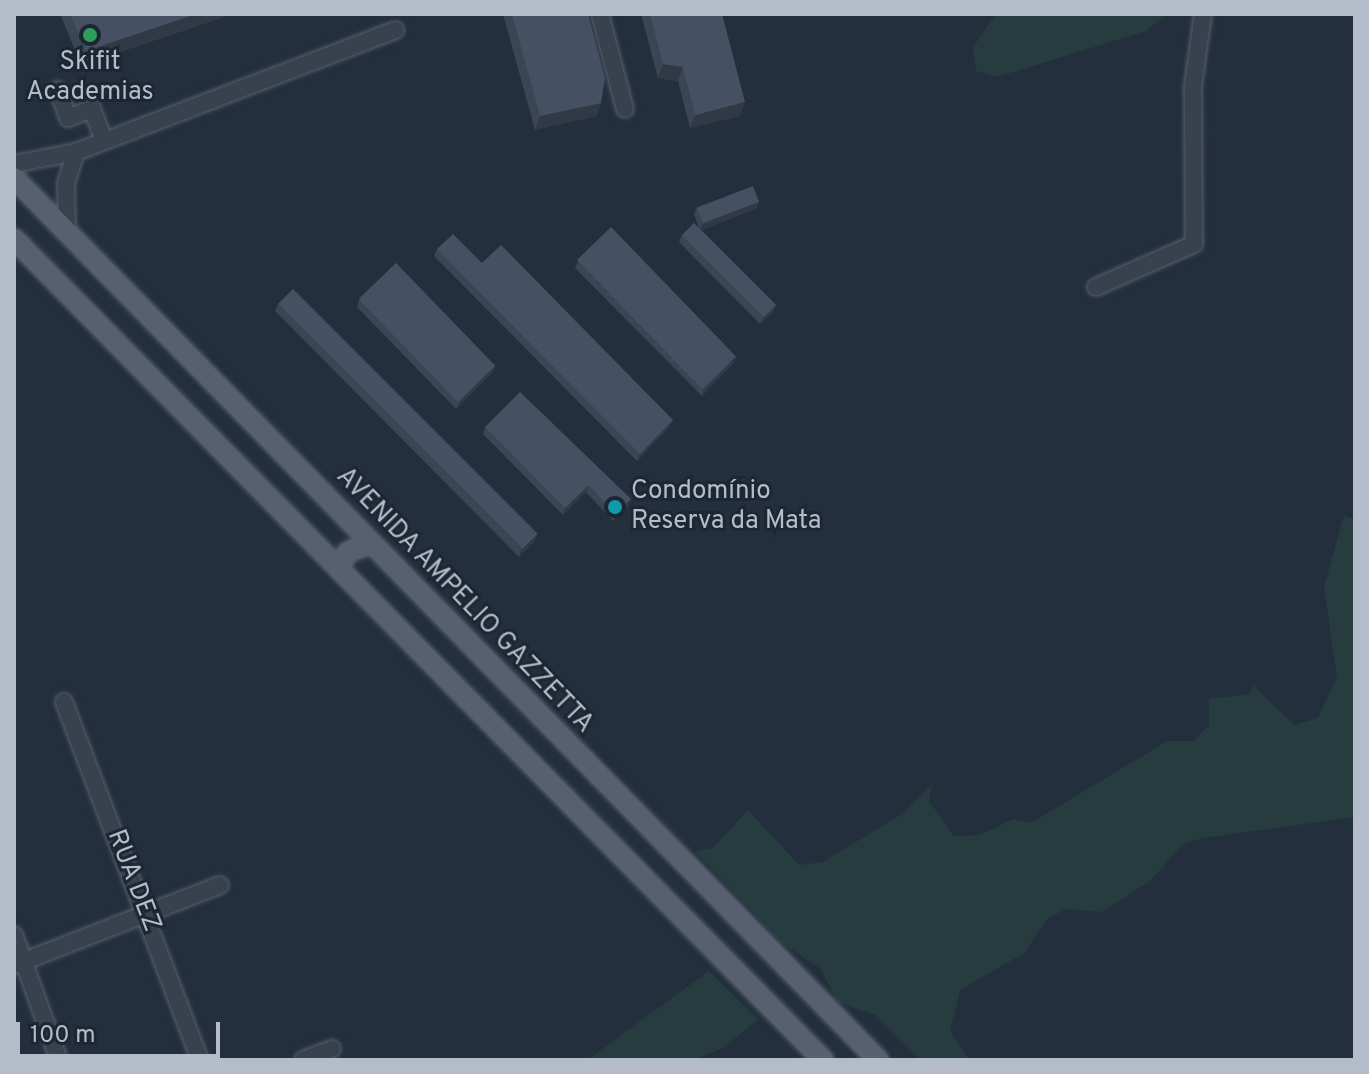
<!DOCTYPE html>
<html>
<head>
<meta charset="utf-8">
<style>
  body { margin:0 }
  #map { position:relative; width:1369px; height:1074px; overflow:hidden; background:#242f3e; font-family:Overpass,sans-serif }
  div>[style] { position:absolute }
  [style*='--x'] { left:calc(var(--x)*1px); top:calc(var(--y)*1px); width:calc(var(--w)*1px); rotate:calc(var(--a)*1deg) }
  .green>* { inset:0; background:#263c3f }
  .roads { filter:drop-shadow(0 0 2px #565f6c) drop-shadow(0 0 2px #565f6c) }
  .minor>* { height:16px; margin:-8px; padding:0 8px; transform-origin:8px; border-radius:8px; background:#38414e }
  .major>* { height:20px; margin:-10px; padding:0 10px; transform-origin:10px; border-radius:10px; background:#56606e }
  .wall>* { inset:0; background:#3b4654 }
  .shaded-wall>* { inset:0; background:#303945 }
  .building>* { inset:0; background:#455162; transform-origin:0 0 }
  .dots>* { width:22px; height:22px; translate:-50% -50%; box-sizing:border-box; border:4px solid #1d2633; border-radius:50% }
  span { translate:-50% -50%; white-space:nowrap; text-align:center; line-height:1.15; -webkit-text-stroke:6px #1d2633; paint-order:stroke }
  .poi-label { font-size:26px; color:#b4bcc9 }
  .left { translate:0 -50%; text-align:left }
  .street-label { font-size:26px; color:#b4bcc9 }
  .frame { position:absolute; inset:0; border:16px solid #b4bcc9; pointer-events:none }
  .scale { position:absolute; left:16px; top:1022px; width:204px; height:36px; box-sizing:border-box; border:4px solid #b4bcc9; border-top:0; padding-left:10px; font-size:24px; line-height:28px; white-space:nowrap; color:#b4bcc9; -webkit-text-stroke:6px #1d2633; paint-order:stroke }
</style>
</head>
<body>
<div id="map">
  <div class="green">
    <div style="clip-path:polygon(996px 14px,1167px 14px,1146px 31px,997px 77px,976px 71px,973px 47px)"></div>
    <div style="clip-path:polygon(1344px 515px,1355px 520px,1355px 817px,1202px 838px,1182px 845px,1150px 881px,1102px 912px,1066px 909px,1048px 918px,1024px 953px,960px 990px,950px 1031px,969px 1060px,921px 1060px,876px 1015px,838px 1003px,821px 969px,780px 942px,695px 851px,713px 848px,748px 810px,799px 865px,823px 862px,902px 814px,932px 784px,929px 801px,954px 836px,980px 835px,1013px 819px,1031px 823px,1167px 741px,1194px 741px,1209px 725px,1209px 699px,1249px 694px,1253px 685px,1294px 725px,1318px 718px,1337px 678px,1324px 587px)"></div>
    <div style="clip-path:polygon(709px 971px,758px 1019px,723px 1048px,694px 1060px,587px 1060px)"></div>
  </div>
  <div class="roads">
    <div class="minor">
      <div style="--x:600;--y:14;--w:98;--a:75.3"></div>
      <div style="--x:58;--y:90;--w:30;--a:70"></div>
      <div style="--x:68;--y:118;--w:26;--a:-21"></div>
      <div style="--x:92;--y:109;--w:34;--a:69"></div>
      <div style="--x:14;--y:164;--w:63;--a:-11"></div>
      <div style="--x:76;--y:152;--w:342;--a:-20.9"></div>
      <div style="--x:67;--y:231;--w:48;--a:-91.2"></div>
      <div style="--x:66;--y:183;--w:33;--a:-72"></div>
      <div style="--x:1096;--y:287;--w:107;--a:-23.7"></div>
      <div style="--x:1194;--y:244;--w:158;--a:-90.4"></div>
      <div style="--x:1193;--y:86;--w:73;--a:-82.1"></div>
      <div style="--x:64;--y:702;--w:383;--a:69.2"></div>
      <div style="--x:14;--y:935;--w:133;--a:70.2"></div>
      <div style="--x:14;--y:965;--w:221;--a:-21.2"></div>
      <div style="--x:303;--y:1060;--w:31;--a:-21"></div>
    </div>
    <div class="major">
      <div style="--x:14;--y:178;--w:1235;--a:45.59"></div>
      <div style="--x:14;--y:239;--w:1153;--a:45.42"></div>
      <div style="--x:339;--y:567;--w:17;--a:-59"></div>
      <div style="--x:348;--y:552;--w:25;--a:-21"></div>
    </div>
  </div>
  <div class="wall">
    <div style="clip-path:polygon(60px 14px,225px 14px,224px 17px,81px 65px)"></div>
    <div style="clip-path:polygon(503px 14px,588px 14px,601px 103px,596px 116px,535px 130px)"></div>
    <div style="clip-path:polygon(641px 14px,722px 14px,740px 116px,690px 128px,678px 81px,658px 78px)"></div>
    <div style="clip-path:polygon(759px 202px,756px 209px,701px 230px,776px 305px,773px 312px,760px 324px,679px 242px,682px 235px,699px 228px,694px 214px,697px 207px)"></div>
    <div style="clip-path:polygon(437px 249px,482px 263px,670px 427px,637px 461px,434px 256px)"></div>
    <div style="clip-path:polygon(578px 261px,734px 363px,702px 396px,575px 268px)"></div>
    <div style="clip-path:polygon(359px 300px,493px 372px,456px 409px,357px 307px)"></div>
    <div style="clip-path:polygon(278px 304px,537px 535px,534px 542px,519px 557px,275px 311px)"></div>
    <div style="clip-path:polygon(485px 427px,629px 505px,613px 521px,586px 492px,563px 515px,483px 434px)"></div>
  </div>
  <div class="shaded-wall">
    <div style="clip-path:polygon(196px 14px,225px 14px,224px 17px,81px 65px,86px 51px)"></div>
    <div style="clip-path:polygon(663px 64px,683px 67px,678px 81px,658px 78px)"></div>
    <div style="clip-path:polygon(745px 102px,740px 116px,690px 128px,695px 115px)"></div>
    <div style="clip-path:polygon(601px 103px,596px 116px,535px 130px,540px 116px)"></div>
    <div style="clip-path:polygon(759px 202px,756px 209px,700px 230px,702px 223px)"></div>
    <div style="clip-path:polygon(776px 305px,773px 312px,760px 324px,763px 317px)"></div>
    <div style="clip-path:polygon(737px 356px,734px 363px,702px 396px,704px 389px)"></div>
    <div style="clip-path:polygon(496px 365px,493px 372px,456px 409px,459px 402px)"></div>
    <div style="clip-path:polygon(673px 420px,670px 427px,637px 461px,640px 454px)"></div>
    <div style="clip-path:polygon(589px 485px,586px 492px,563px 515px,565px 508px)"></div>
    <div style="clip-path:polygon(631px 499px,629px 505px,613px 521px,615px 514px)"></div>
    <div style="clip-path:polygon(537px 535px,534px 542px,519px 557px,521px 550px)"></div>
  </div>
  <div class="building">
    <div style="clip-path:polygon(70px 14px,196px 14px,86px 51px)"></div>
    <div style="clip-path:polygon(512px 14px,588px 14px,605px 78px,601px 103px,540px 116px)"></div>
    <div style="clip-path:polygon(650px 14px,722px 14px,745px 102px,695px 115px,683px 67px,663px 64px)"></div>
    <div style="left:753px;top:186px;width:17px;height:60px;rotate:69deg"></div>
    <div style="left:694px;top:223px;width:116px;height:17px;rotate:45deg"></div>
    <div style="left:611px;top:227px;width:180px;height:47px;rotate:46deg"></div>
    <div style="clip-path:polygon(453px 234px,482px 263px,501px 245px,673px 420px,640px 454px,437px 249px)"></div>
    <div style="left:396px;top:263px;width:143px;height:52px;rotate:46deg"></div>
    <div style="left:293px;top:289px;width:346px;height:21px;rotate:45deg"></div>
    <div style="clip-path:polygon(520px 392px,631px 499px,615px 514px,589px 485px,565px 508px,485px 427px)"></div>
  </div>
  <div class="dots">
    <div style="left:90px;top:35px;background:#2e9e5b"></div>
    <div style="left:615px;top:507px;background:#0f9aa8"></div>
  </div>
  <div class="poi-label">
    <span style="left:90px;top:78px">Skifit<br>Academias</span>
    <span class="left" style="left:631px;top:507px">Condomínio<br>Reserva da Mata</span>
  </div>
  <div class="street-label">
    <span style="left:464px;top:601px;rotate:46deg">AVENIDA AMPELIO GAZZETTA</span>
    <span style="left:133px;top:881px;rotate:69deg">RUA DEZ</span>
  </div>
  <div class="frame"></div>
  <div class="scale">100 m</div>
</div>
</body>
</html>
